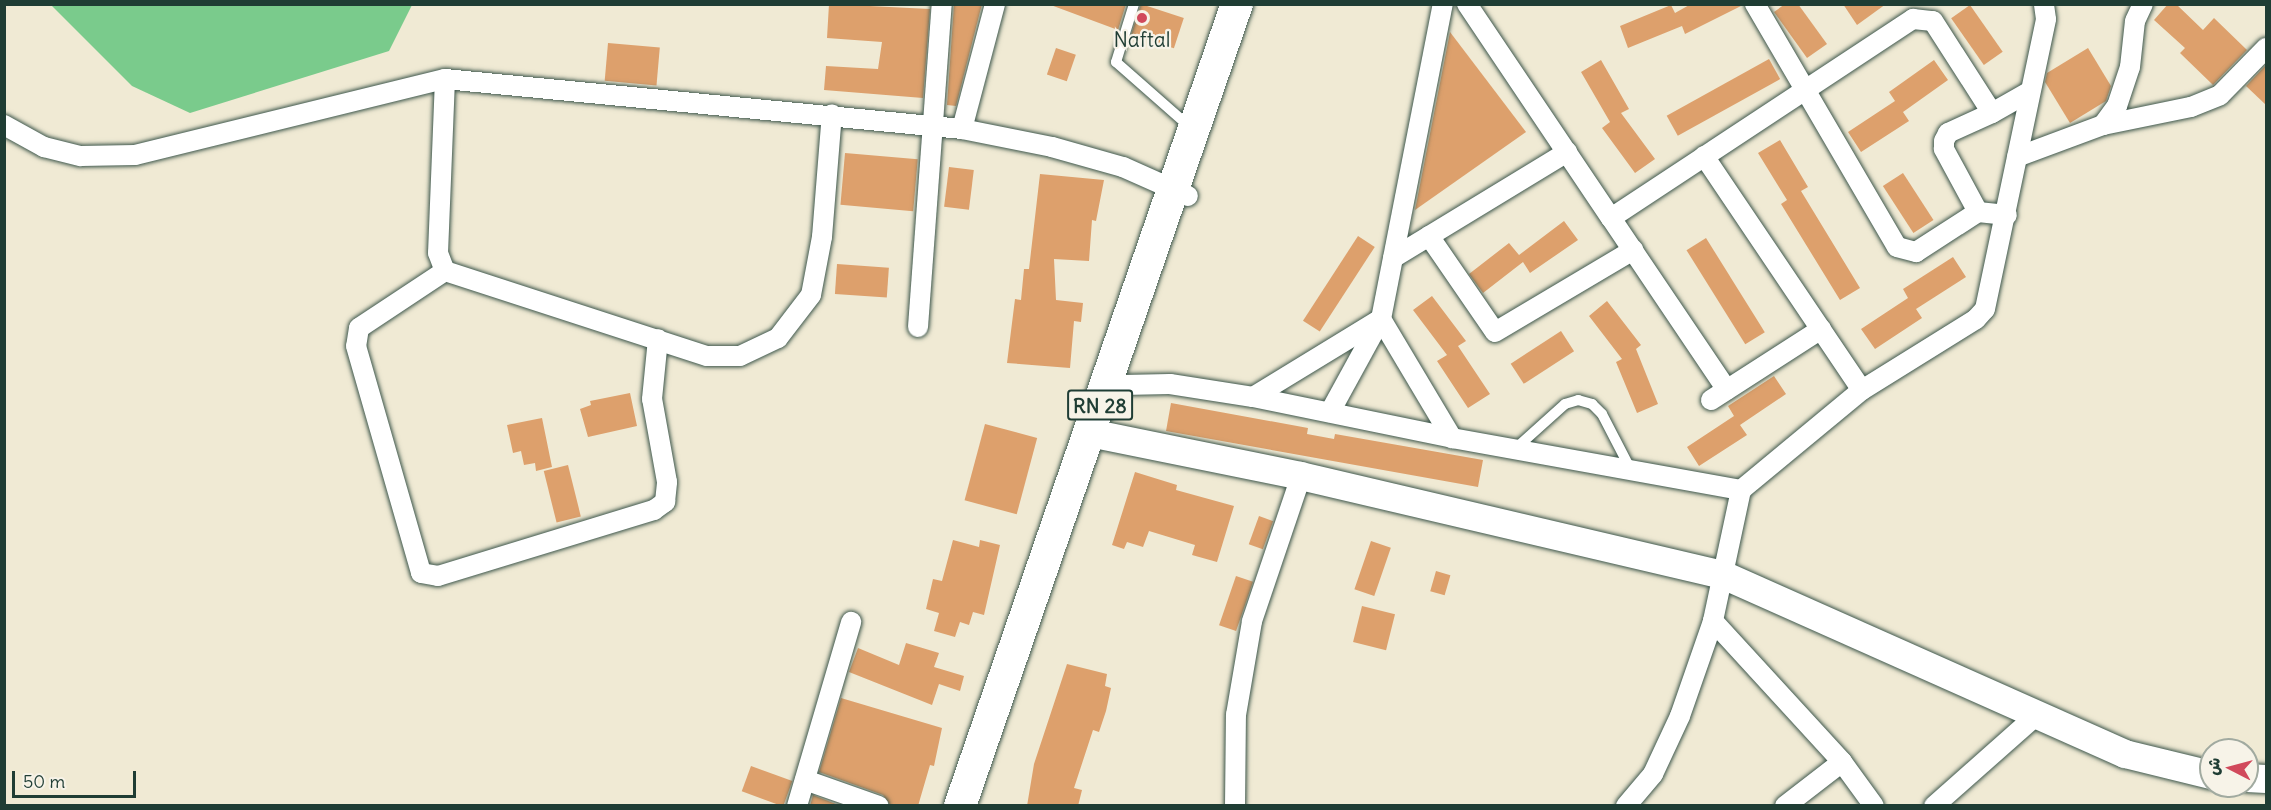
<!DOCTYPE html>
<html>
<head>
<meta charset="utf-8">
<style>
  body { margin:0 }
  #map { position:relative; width:2271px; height:810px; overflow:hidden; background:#f0ead4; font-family:Delius,"Playpen Sans Arabic",sans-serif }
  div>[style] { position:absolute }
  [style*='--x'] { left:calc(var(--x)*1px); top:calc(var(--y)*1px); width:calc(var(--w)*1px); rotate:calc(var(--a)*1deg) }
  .green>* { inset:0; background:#7acb8c }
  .building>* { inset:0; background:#dda06c; transform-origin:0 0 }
  .roads { filter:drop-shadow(0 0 2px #3e574c) drop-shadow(0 0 2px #3e574c) }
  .service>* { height:10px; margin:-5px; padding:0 5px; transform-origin:5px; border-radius:5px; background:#fff }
  .minor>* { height:20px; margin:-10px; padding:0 10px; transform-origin:10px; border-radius:10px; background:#fff }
  .secondary>* { height:28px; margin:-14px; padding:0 14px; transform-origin:14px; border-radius:14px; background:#fff }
  .primary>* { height:32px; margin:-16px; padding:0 16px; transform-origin:16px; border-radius:16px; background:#fff }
  .dots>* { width:16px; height:16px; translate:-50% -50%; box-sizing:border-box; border:3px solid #f7f3e8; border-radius:50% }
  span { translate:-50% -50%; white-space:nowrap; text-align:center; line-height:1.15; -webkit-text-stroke:4.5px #f7f3e8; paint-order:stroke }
  .shield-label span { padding:2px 4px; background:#f7f3e8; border:2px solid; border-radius:4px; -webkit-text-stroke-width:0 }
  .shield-label { font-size:20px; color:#1f3d34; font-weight:700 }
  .poi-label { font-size:21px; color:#1f3d34 }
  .frame { position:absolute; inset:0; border:6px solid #1f3d34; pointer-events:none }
  .north { position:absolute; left:2199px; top:738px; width:60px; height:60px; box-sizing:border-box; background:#f7f3e8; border:2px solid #a1aaa0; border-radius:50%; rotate:276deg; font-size:16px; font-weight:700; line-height:24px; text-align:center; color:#1f3d34 }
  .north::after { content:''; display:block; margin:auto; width:21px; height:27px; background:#d1495b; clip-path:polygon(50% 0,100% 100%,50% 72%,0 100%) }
  .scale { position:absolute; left:12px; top:771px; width:124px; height:27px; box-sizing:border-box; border:3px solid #1f3d34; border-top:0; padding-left:8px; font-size:18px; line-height:21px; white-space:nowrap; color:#1f3d34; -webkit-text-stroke:4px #f7f3e8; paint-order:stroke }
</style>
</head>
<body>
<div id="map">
  <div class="green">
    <div style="clip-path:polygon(51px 5px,412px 5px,389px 51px,190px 113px,132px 86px)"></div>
  </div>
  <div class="building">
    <div style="clip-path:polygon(829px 4px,930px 9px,923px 98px,824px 90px,826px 66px,878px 69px,882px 42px,827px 38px)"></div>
    <div style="clip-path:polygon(954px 4px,982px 4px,956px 106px,947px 105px)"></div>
    <div style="clip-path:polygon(1048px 4px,1126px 4px,1118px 30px)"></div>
    <div style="left:1141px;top:4px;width:45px;height:32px;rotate:18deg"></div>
    <div style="clip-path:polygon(1691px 4px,1743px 5px,1685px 34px,1682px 26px,1628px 48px,1620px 26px,1671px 5px,1675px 13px)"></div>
    <div style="clip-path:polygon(1785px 4px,1798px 4px,1827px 44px,1807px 58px,1774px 12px)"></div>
    <div style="clip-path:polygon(1843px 4px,1886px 4px,1857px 25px)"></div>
    <div style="clip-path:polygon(2168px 4px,2176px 4px,2203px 30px,2214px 18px,2247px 50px,2213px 85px,2180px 53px,2185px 48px,2154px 20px)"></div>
    <div style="left:1970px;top:5px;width:57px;height:23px;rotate:55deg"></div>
    <div style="clip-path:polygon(1450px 32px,1526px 132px,1415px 210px)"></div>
    <div style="left:608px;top:43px;width:52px;height:38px;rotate:5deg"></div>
    <div style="left:1056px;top:48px;width:21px;height:28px;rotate:19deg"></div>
    <div style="clip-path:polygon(2088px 48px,2111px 86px,2106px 101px,2070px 123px,2045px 82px,2047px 73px)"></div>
    <div style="left:1769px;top:59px;width:23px;height:117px;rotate:61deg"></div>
    <div style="clip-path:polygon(1601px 60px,1629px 109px,1621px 113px,1655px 159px,1635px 173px,1602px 128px,1610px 122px,1581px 72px)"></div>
    <div style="clip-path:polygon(1934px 60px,1948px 80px,1903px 112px,1909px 121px,1861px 152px,1848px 132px,1895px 101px,1889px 92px)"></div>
    <div style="clip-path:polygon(2265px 66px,2266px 68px,2266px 105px,2246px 86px)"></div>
    <div style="clip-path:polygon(1780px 140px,1808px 187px,1801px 191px,1860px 288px,1840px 300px,1781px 204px,1787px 200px,1758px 153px)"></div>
    <div style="left:845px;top:153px;width:73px;height:52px;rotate:5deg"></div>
    <div style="left:949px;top:167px;width:25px;height:40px;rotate:7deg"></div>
    <div style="left:1903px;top:173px;width:56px;height:24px;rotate:57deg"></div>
    <div style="clip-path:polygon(1040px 174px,1104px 180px,1096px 221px,1092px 220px,1089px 261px,1054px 259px,1056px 300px,1083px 303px,1081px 322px,1074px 321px,1070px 368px,1007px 363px,1015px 299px,1021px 300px,1024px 269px,1029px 269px)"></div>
    <div style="clip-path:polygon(1564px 221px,1578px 240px,1530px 273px,1523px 262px,1483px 293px,1469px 274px,1509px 243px,1519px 255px)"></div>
    <div style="left:1358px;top:236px;width:20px;height:101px;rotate:33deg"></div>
    <div style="left:1706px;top:238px;width:111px;height:23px;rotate:58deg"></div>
    <div style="clip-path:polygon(1953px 257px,1966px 277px,1916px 309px,1922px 318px,1875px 349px,1861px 329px,1908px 298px,1903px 289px)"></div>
    <div style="left:837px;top:264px;width:52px;height:30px;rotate:4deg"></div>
    <div style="clip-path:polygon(1432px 296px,1466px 341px,1458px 346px,1490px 394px,1468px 408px,1437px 361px,1447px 355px,1413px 310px)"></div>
    <div style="clip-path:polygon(1607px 301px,1641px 345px,1636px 349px,1658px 404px,1637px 413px,1616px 362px,1622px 359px,1589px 316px)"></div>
    <div style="left:1561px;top:331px;width:24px;height:60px;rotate:57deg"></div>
    <div style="clip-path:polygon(1774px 376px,1786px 394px,1740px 425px,1747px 435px,1699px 466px,1687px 447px,1734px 416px,1728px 406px)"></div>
    <div style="clip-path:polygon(630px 393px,637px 426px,588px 437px,580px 409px,591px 405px,590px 401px)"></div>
    <div style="clip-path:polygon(1171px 403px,1308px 428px,1307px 434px,1334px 439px,1335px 434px,1483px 460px,1478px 487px,1166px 431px)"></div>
    <div style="clip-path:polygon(542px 418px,552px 467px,536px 471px,535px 463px,524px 465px,521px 451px,513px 453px,507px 425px)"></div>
    <div style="left:985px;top:424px;width:54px;height:79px;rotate:15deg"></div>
    <div style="left:568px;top:465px;width:53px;height:25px;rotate:76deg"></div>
    <div style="clip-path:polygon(1135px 472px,1177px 485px,1176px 490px,1234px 506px,1217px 562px,1192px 555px,1195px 545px,1149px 531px,1143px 547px,1127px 542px,1124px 549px,1112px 545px)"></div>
    <div style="left:1259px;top:516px;width:15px;height:30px;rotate:20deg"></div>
    <div style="clip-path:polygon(953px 540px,979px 547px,980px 540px,1000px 545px,984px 615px,973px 612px,969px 625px,960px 622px,955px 637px,934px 631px,939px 613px,926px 609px,933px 579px,942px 581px)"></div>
    <div style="left:1371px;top:541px;width:21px;height:51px;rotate:19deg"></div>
    <div style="left:1436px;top:571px;width:15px;height:21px;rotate:16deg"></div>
    <div style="left:1236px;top:576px;width:18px;height:52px;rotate:19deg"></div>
    <div style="left:1362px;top:606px;width:34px;height:37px;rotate:14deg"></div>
    <div style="clip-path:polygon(906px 643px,939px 653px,934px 667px,964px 676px,960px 691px,939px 684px,932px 705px,849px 672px,858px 648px,899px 665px)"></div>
    <div style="clip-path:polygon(1067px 664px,1107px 674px,1105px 686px,1111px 688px,1106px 711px,1099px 732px,1093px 730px,1074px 788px,1082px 790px,1078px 806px,1027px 806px,1034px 764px)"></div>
    <div style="clip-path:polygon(841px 698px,942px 728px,934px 766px,930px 765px,918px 806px,891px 806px,883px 795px,819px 772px)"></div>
    <div style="left:751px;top:766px;width:44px;height:27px;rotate:20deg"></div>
    <div style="clip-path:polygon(813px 795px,841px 806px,810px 806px)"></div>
  </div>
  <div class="roads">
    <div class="service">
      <div style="--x:1134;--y:4;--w:61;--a:107.2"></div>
      <div style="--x:1116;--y:62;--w:98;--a:41.3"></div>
      <div style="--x:1515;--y:449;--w:67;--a:-42"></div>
      <div style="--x:1565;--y:404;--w:14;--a:-17"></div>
      <div style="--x:1578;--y:400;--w:15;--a:16"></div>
      <div style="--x:1592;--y:404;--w:14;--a:45"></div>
      <div style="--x:1602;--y:414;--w:63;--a:62.6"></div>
    </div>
    <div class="minor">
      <div style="--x:1467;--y:4;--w:258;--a:56.1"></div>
      <div style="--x:1611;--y:218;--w:362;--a:-33.4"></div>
      <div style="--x:1913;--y:19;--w:20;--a:6"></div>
      <div style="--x:1933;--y:21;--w:109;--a:57.3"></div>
      <div style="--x:1992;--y:113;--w:43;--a:-29.6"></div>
      <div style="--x:1755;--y:4;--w:281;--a:59.7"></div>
      <div style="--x:1897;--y:247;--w:20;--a:15"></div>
      <div style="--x:1916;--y:252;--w:74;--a:-32.8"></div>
      <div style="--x:1978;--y:212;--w:29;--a:6"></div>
      <div style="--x:445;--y:79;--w:174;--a:92.3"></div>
      <div style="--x:438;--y:253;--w:19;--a:69"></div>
      <div style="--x:445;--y:271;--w:275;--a:18"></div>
      <div style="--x:707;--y:356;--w:33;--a:0"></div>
      <div style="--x:740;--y:356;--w:42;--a:-25.3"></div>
      <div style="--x:778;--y:338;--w:54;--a:-52.5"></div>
      <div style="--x:811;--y:295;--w:59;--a:-79.3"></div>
      <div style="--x:822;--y:237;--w:123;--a:-85.4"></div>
      <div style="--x:4;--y:125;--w:46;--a:28.8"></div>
      <div style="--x:44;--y:147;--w:38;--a:14"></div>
      <div style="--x:81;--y:156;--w:54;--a:-1.1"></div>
      <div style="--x:135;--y:155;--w:319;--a:-13.8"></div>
      <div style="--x:445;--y:79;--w:519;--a:5.52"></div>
      <div style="--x:962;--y:129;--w:92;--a:11.3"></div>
      <div style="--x:1052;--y:147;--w:74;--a:15.7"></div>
      <div style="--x:1123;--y:167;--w:71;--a:24"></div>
      <div style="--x:2103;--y:125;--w:24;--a:-54"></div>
      <div style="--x:2117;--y:106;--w:41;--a:-71.6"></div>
      <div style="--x:2130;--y:67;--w:46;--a:-83.8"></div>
      <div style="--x:2135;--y:21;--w:19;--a:-65"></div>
      <div style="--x:962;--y:129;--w:129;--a:-75.2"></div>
      <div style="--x:1704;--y:156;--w:282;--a:56"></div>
      <div style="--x:2017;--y:157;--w:92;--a:-20.4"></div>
      <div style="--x:2103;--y:125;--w:90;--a:-11.6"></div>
      <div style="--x:2191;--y:107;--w:31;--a:-22"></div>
      <div style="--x:2220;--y:95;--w:66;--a:-45.6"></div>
      <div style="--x:1978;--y:212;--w:72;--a:-118.4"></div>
      <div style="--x:1944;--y:149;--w:8;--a:-90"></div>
      <div style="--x:1944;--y:141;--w:9;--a:-63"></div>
      <div style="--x:1948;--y:133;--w:48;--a:-24.4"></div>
      <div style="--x:1611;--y:218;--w:207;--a:56"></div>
      <div style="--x:1429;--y:236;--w:116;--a:55.5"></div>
      <div style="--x:1495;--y:332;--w:161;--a:-30.7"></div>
      <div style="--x:1393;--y:258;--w:204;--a:-31.3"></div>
      <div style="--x:445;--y:271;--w:103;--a:146.5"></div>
      <div style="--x:359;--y:328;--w:18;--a:99"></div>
      <div style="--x:356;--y:346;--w:236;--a:74"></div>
      <div style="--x:421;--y:573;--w:17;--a:10"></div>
      <div style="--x:438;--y:576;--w:226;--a:-17"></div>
      <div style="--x:654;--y:510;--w:14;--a:-36"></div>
      <div style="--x:665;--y:502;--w:20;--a:-84"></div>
      <div style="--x:667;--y:482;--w:84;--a:-100.2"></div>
      <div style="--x:652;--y:399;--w:60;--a:-84.3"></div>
      <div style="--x:1381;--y:319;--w:139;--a:59.2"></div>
      <div style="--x:918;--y:327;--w:324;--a:-85.8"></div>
      <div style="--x:1123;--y:385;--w:47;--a:-1.2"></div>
      <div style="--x:1170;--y:384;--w:84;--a:8.9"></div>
      <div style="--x:1253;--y:397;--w:203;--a:11.6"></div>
      <div style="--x:1452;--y:438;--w:294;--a:10.2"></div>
      <div style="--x:1741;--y:490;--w:157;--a:-39.6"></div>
      <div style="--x:1862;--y:390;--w:134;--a:-31.9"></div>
      <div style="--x:1976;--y:319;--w:13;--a:-48"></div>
      <div style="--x:1985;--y:309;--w:296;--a:-78.1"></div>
      <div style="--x:2046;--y:19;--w:15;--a:-98"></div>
      <div style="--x:1253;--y:397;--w:150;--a:-31.4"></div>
      <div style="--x:1381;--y:319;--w:321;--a:-78.9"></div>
      <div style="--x:1711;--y:400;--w:131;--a:-32.8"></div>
      <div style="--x:1330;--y:412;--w:106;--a:-61.3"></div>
      <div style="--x:1741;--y:490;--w:134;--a:102.1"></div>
      <div style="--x:1713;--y:621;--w:191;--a:47.5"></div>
      <div style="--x:1842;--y:762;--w:54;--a:54"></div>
      <div style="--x:805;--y:780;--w:78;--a:19.4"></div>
      <div style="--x:797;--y:806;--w:192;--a:-73.6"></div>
      <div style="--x:1235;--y:806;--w:91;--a:-89.4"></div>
      <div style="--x:1236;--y:715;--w:95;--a:-80.3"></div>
      <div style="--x:1252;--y:621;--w:153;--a:-71.3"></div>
      <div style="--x:1626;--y:806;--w:42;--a:-49.8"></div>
      <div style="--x:1653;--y:774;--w:64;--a:-65"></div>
      <div style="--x:1680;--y:716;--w:101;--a:-70.8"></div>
      <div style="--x:1785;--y:806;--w:72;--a:-37.7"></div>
      <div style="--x:1934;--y:806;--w:137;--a:-41.5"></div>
    </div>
    <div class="secondary">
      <div style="--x:1090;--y:433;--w:215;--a:11.5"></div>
      <div style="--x:1301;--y:476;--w:433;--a:13.2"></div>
      <div style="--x:1723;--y:575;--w:440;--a:24"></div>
      <div style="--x:2125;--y:754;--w:89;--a:13.7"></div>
      <div style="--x:2247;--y:778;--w:19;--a:3"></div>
    </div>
    <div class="primary">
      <div style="--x:960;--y:806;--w:848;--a:-70.95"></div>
    </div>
  </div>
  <div class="dots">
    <div style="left:1142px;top:18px;background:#d1495b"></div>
  </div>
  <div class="shield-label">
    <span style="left:1100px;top:405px">RN 28</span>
  </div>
  <div class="poi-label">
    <span style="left:1142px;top:40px">Naftal</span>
  </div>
  <div class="frame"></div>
  <div class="north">ش</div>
  <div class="scale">50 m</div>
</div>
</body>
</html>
